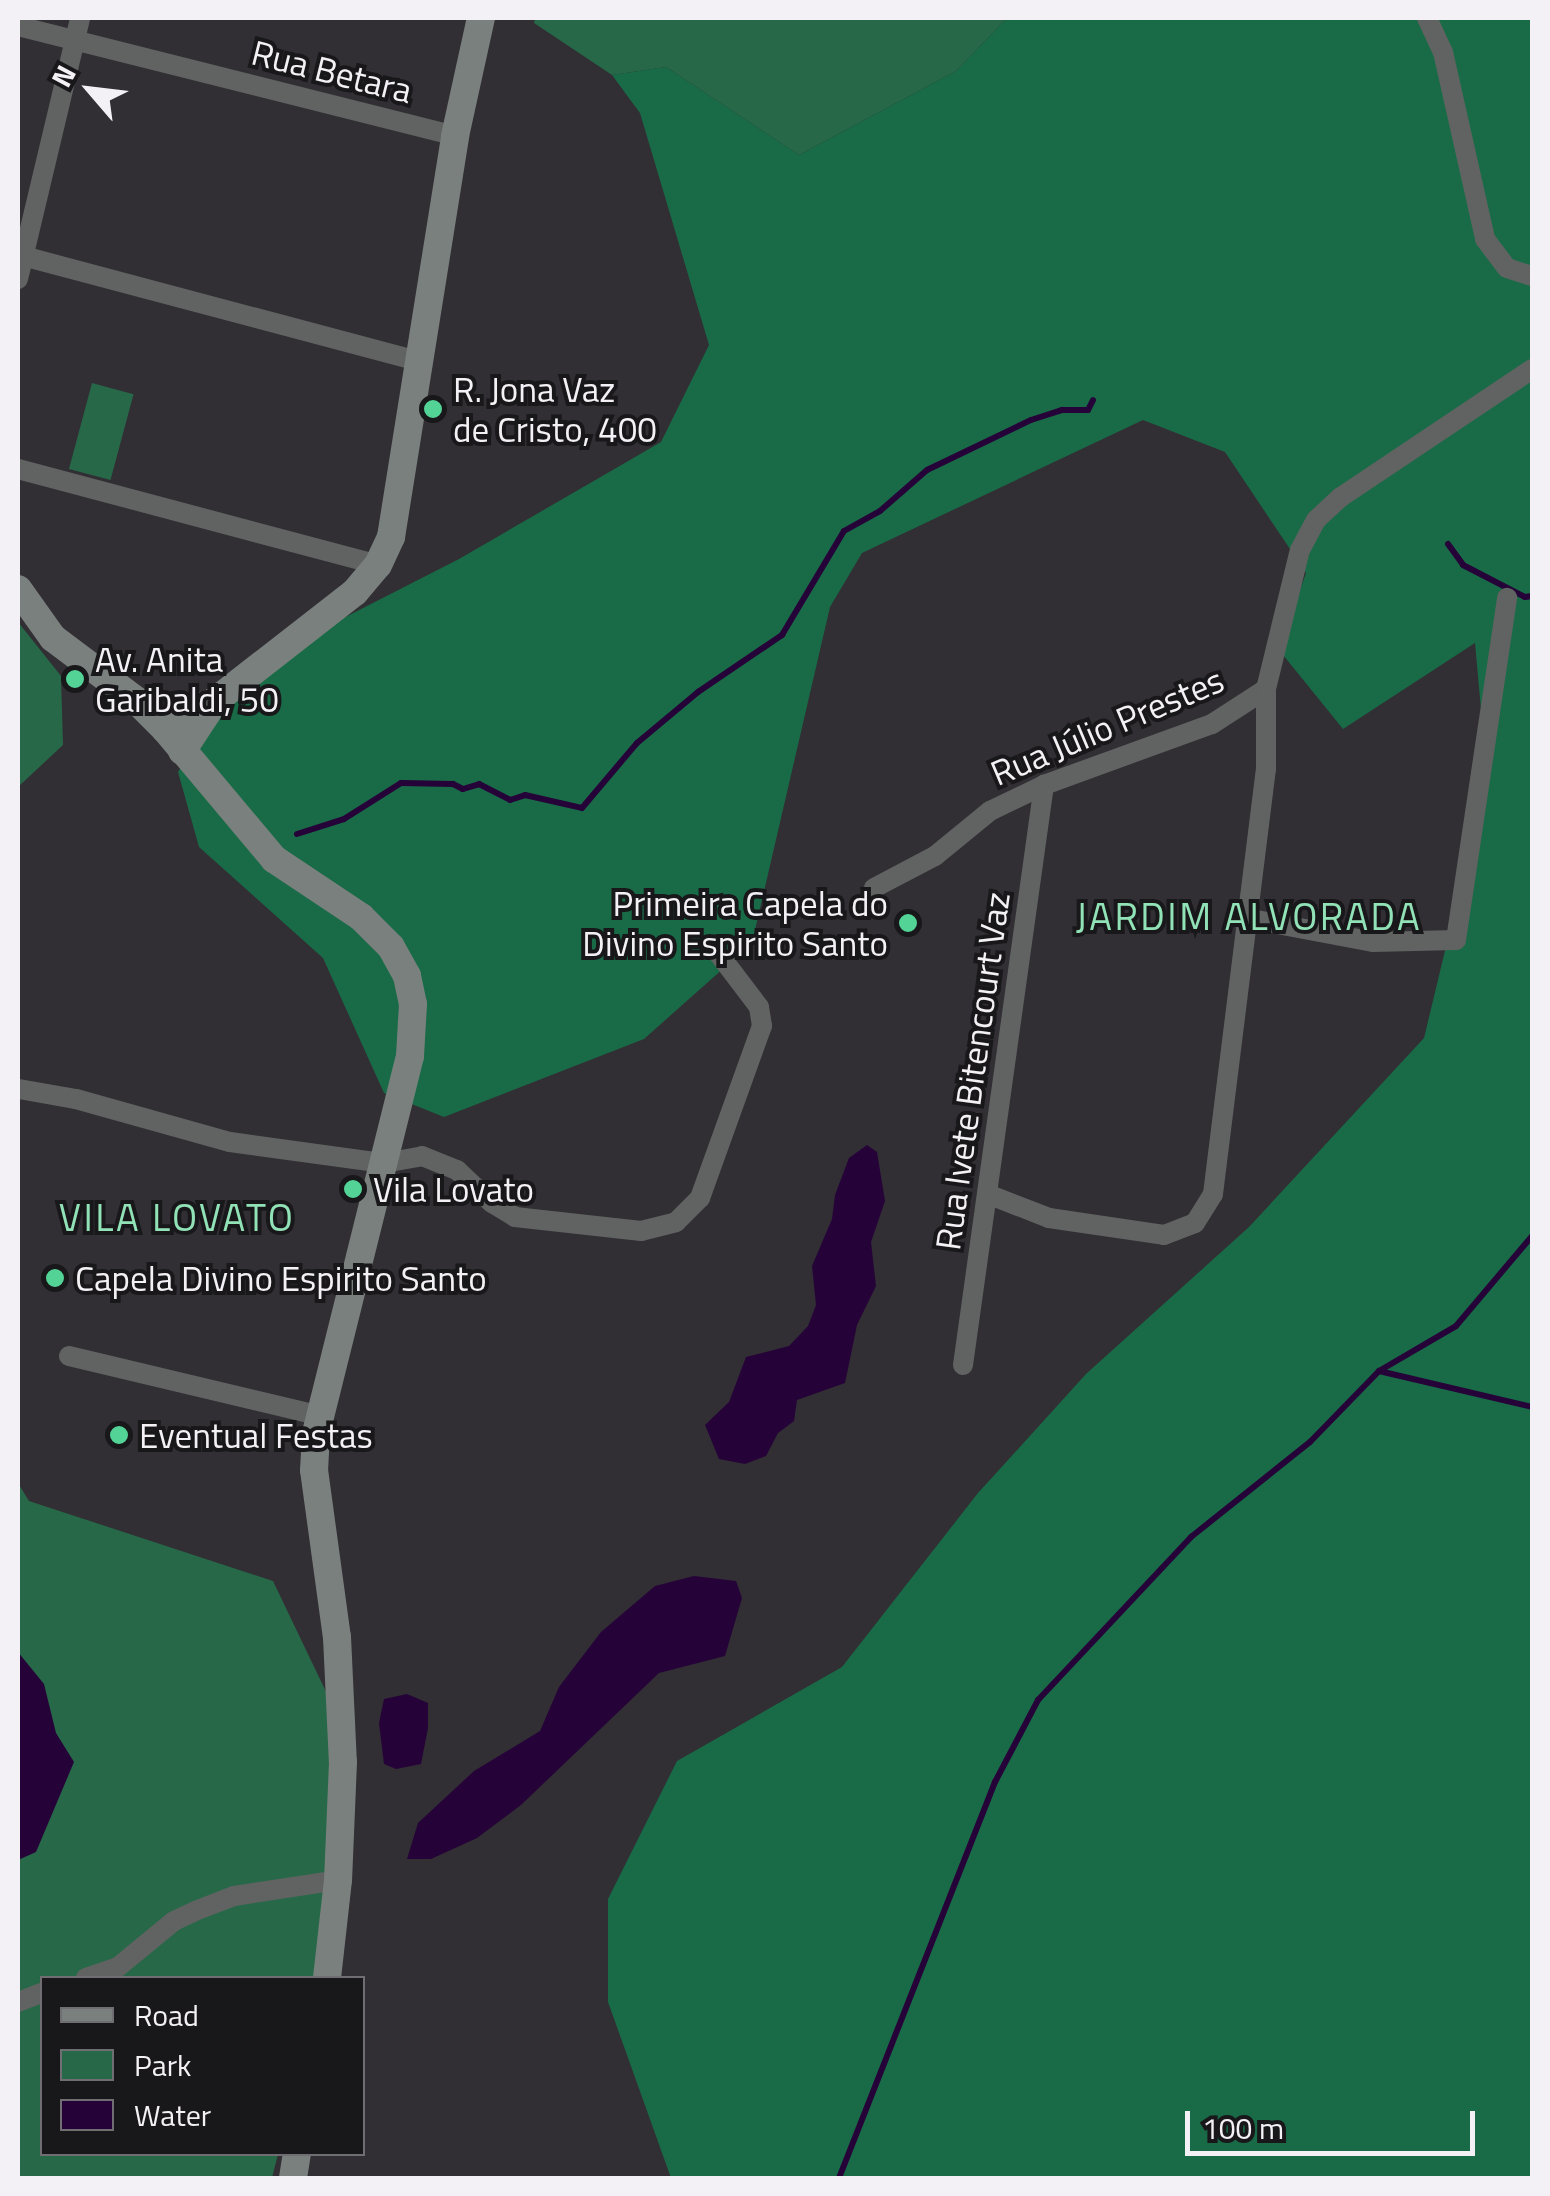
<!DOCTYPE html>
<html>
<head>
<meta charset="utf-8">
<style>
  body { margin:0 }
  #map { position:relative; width:1550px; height:2196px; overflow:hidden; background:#312e34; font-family:"Titillium Web",sans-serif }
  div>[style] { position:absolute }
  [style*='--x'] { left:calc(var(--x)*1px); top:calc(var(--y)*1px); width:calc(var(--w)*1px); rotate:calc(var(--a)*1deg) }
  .green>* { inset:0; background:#276849; transform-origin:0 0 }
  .forest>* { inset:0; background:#196b47 }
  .water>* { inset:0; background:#250338 }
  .stream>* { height:6px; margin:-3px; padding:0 3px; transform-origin:3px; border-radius:3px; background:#250338 }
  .street>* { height:20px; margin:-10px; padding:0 10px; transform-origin:10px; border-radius:10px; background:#606361 }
  .secondary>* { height:28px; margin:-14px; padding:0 14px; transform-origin:14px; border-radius:14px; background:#7a807d }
  .dots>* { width:28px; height:28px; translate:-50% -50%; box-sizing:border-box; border:5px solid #18171a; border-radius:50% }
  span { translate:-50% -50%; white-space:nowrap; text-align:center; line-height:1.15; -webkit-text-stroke:8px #18171a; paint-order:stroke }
  .street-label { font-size:35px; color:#f4f1f6 }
  .poi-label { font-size:35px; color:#f4f1f6 }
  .left { translate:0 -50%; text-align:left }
  .right { translate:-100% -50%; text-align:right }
  .neighbourhood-label { font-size:38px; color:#92e2b7; letter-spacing:2.5px }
  .frame { position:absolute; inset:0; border:20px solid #f4f1f6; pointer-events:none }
  .legend { position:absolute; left:40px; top:1976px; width:325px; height:180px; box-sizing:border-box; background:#18171a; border:2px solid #706e72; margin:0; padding:12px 18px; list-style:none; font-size:30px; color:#f4f1f6 }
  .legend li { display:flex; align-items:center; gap:20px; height:50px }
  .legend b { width:50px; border:2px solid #706e72 }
  .north { position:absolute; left:40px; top:40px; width:100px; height:100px; -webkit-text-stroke:8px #18171a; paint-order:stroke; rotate:298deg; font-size:28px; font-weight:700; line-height:40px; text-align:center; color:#f4f1f6 }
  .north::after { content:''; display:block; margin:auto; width:35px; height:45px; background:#f4f1f6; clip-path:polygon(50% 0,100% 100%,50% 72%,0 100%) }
  .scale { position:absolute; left:1185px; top:2111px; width:290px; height:45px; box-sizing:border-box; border:5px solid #f4f1f6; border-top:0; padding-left:12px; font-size:30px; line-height:35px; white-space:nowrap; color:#f4f1f6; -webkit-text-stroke:8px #18171a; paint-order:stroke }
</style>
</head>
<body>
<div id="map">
  <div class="green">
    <div style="clip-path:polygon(535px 18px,1007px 18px,956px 71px,799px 155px,666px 67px,612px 75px,534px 23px)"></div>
    <div style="left:92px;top:383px;width:43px;height:89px;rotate:15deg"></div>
    <div style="clip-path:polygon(18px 622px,61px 676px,63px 745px,18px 787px)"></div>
    <div style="clip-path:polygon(18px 1483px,29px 1501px,273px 1581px,329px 1698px,335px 1909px,319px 1978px,42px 1978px,42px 2154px,278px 2154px,272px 2178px,18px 2178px)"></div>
  </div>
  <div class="forest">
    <div style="clip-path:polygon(1007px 18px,1532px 18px,1532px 2178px,671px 2178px,608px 2002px,608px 1899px,677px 1761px,842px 1667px,978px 1493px,1086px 1374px,1249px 1227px,1424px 1038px,1487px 776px,1475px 643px,1343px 729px,1279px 650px,1306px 573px,1225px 452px,1143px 420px,862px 553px,830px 607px,752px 943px,644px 1039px,444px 1117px,384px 1093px,323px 958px,199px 847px,178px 772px,234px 674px,459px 559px,661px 442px,709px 345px,640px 113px,612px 75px,666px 67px,799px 155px,956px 71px)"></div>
  </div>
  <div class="water">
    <div style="clip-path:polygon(867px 1145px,877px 1152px,885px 1201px,871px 1242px,876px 1286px,857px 1325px,845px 1383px,797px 1400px,794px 1421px,778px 1433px,766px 1456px,745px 1464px,719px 1459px,705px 1425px,729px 1402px,746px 1357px,789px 1346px,808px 1326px,816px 1305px,812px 1266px,832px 1219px,835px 1195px,849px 1158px)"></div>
    <div style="clip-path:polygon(694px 1576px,736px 1581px,742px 1598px,725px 1656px,659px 1673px,521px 1805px,477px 1838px,431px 1859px,407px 1859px,418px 1823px,474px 1771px,540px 1731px,559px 1687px,601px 1632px,655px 1586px)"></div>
    <div style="clip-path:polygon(18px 1652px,44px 1684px,56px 1733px,74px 1762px,36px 1852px,18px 1860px)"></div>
    <div style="clip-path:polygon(407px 1694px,428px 1703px,428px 1728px,421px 1764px,396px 1769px,384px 1764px,379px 1723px,384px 1699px)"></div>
  </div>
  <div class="stream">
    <div style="--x:1448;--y:544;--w:26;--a:54"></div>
    <div style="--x:1463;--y:565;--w:70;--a:27.3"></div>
    <div style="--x:1525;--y:597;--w:7;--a:-8"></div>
    <div style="--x:297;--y:834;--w:49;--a:-17.7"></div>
    <div style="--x:344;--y:819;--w:67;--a:-32.3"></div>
    <div style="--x:401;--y:783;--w:52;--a:1.1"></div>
    <div style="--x:453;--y:784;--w:11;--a:27"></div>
    <div style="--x:463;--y:789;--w:17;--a:-17"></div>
    <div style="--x:479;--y:784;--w:35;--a:27"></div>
    <div style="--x:510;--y:800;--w:16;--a:-18"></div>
    <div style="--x:525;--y:795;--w:58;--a:12.8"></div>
    <div style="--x:582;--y:808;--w:85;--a:-49.8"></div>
    <div style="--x:637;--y:743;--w:80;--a:-39.9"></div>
    <div style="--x:698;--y:692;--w:102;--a:-34.2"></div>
    <div style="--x:782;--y:635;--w:121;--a:-59.2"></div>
    <div style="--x:844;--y:531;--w:41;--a:-29.1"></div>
    <div style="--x:880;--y:511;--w:62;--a:-41.1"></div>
    <div style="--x:927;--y:470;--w:115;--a:-25.7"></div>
    <div style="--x:1031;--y:420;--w:33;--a:-18"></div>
    <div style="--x:1062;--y:410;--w:26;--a:0"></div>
    <div style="--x:1088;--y:410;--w:11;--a:-63"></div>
    <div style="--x:1379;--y:1371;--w:157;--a:13.2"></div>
    <div style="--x:839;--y:2178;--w:426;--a:-68.5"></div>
    <div style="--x:995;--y:1782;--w:93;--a:-62.3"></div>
    <div style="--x:1038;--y:1700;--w:224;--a:-46.8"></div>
    <div style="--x:1191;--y:1537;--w:152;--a:-38.6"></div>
    <div style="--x:1310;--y:1442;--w:99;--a:-45.8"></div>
    <div style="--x:1379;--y:1371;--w:89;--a:-30.3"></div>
    <div style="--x:1456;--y:1326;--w:118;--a:-49.8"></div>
  </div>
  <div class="street">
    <div style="--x:1427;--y:18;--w:38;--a:65"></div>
    <div style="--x:1443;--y:52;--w:192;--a:77.3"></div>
    <div style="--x:1485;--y:239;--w:36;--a:53"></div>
    <div style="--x:1507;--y:268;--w:26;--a:18"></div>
    <div style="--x:18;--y:26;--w:451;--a:14.1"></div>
    <div style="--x:23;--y:256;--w:411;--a:14.9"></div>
    <div style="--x:18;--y:279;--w:268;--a:-76.6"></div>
    <div style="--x:18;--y:469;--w:373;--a:14.9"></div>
    <div style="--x:874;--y:888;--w:69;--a:-27.7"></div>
    <div style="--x:935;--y:856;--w:71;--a:-39.3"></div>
    <div style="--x:990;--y:811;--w:60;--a:-25.7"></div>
    <div style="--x:1044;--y:785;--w:179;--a:-20"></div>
    <div style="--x:1212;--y:724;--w:64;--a:-32.9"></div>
    <div style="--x:1246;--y:918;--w:129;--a:10.7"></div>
    <div style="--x:1373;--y:942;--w:83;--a:-1.4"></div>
    <div style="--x:1456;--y:940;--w:346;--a:-81.5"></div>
    <div style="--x:19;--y:1089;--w:58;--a:10"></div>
    <div style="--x:76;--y:1099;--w:160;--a:15.6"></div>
    <div style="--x:230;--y:1142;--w:155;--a:7.8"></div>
    <div style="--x:384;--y:1163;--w:39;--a:-10"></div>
    <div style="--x:422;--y:1156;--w:38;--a:22"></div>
    <div style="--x:457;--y:1170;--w:48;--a:43.3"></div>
    <div style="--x:492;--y:1203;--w:27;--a:31"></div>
    <div style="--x:515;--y:1217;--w:127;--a:6.3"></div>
    <div style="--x:641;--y:1231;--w:36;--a:-14"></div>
    <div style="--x:676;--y:1222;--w:34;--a:-45"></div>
    <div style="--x:700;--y:1198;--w:183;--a:-70.2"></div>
    <div style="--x:762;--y:1026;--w:19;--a:-99"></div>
    <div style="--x:759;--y:1007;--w:78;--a:-127.2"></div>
    <div style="--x:990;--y:1195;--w:63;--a:21.3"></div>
    <div style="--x:1049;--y:1218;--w:116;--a:8.4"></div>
    <div style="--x:1164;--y:1235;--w:33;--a:-21"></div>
    <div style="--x:1195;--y:1223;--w:34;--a:-58"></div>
    <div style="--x:1213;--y:1194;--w:428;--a:-82.9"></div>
    <div style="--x:1266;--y:769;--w:80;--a:-90"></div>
    <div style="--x:1266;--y:689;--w:143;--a:-76.3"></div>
    <div style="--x:1300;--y:550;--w:34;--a:-62"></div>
    <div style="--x:1316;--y:520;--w:34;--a:-43"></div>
    <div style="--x:1341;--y:497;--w:230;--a:-33.8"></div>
    <div style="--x:69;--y:1356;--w:255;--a:13.4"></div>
    <div style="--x:963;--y:1365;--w:586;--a:-82.05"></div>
    <div style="--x:86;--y:1978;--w:34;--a:-19"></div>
    <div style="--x:118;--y:1967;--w:72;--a:-39.4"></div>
    <div style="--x:174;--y:1921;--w:23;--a:-25"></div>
    <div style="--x:195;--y:1911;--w:42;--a:-21"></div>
    <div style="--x:234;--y:1896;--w:105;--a:-8.7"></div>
    <div style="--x:18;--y:2002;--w:26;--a:-21"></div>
  </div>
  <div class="secondary">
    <div style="--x:18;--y:589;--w:60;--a:54.5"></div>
    <div style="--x:53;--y:638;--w:105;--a:36.9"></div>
    <div style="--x:137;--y:701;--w:40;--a:45"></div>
    <div style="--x:165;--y:729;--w:170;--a:50"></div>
    <div style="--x:274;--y:859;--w:105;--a:33.7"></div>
    <div style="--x:361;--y:917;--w:42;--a:45"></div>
    <div style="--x:391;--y:947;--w:33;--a:61"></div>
    <div style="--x:407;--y:976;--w:29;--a:78"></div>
    <div style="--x:413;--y:1004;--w:52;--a:93.3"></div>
    <div style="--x:410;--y:1056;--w:389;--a:104"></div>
    <div style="--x:316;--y:1433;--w:37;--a:93"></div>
    <div style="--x:314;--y:1470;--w:169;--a:82.2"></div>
    <div style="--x:337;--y:1637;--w:125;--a:87.3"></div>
    <div style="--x:343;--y:1762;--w:118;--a:92.4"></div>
    <div style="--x:338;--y:1880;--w:99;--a:96.4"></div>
    <div style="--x:165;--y:729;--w:20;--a:-45"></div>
    <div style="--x:179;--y:715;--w:39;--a:-21"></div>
    <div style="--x:215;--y:701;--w:177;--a:-37.9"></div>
    <div style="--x:355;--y:592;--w:35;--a:-50"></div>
    <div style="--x:378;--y:565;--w:31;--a:-65"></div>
    <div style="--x:391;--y:537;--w:406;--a:-80.9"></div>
    <div style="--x:455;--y:136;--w:121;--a:-77.6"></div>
    <div style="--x:182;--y:751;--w:60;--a:-56.6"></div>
    <div style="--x:293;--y:2178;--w:24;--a:-81"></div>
  </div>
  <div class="dots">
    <div style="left:433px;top:409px;background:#53d396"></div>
    <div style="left:75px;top:679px;background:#53d396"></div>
    <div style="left:908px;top:923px;background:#53d396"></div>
    <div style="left:353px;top:1189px;background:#53d396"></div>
    <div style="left:55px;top:1278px;background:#53d396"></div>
    <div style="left:119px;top:1435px;background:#53d396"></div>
  </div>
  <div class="street-label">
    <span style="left:332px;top:71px;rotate:14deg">Rua Betara</span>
    <span style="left:1107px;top:726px;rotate:-23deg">Rua Júlio Prestes</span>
    <span style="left:972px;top:1071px;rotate:-82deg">Rua Ivete Bitencourt Vaz</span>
  </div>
  <div class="poi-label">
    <span class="left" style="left:453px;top:409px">R. Jona Vaz<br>de Cristo, 400</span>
    <span class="left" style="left:95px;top:679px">Av. Anita<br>Garibaldi, 50</span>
    <span class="right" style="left:888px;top:923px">Primeira Capela do<br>Divino Espirito Santo</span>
    <span class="left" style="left:373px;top:1189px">Vila Lovato</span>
    <span class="left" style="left:75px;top:1278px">Capela Divino Espirito Santo</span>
    <span class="left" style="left:139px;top:1435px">Eventual Festas</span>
  </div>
  <div class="neighbourhood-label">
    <span style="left:1249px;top:917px">JARDIM ALVORADA</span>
    <span style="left:177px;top:1218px">VILA LOVATO</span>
  </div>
  <div class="frame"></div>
  <ul class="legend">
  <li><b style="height:12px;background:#7a807d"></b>Road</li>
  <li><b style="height:28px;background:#276849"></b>Park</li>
  <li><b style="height:28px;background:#250338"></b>Water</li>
  </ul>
  <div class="north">N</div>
  <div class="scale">100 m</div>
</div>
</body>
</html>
